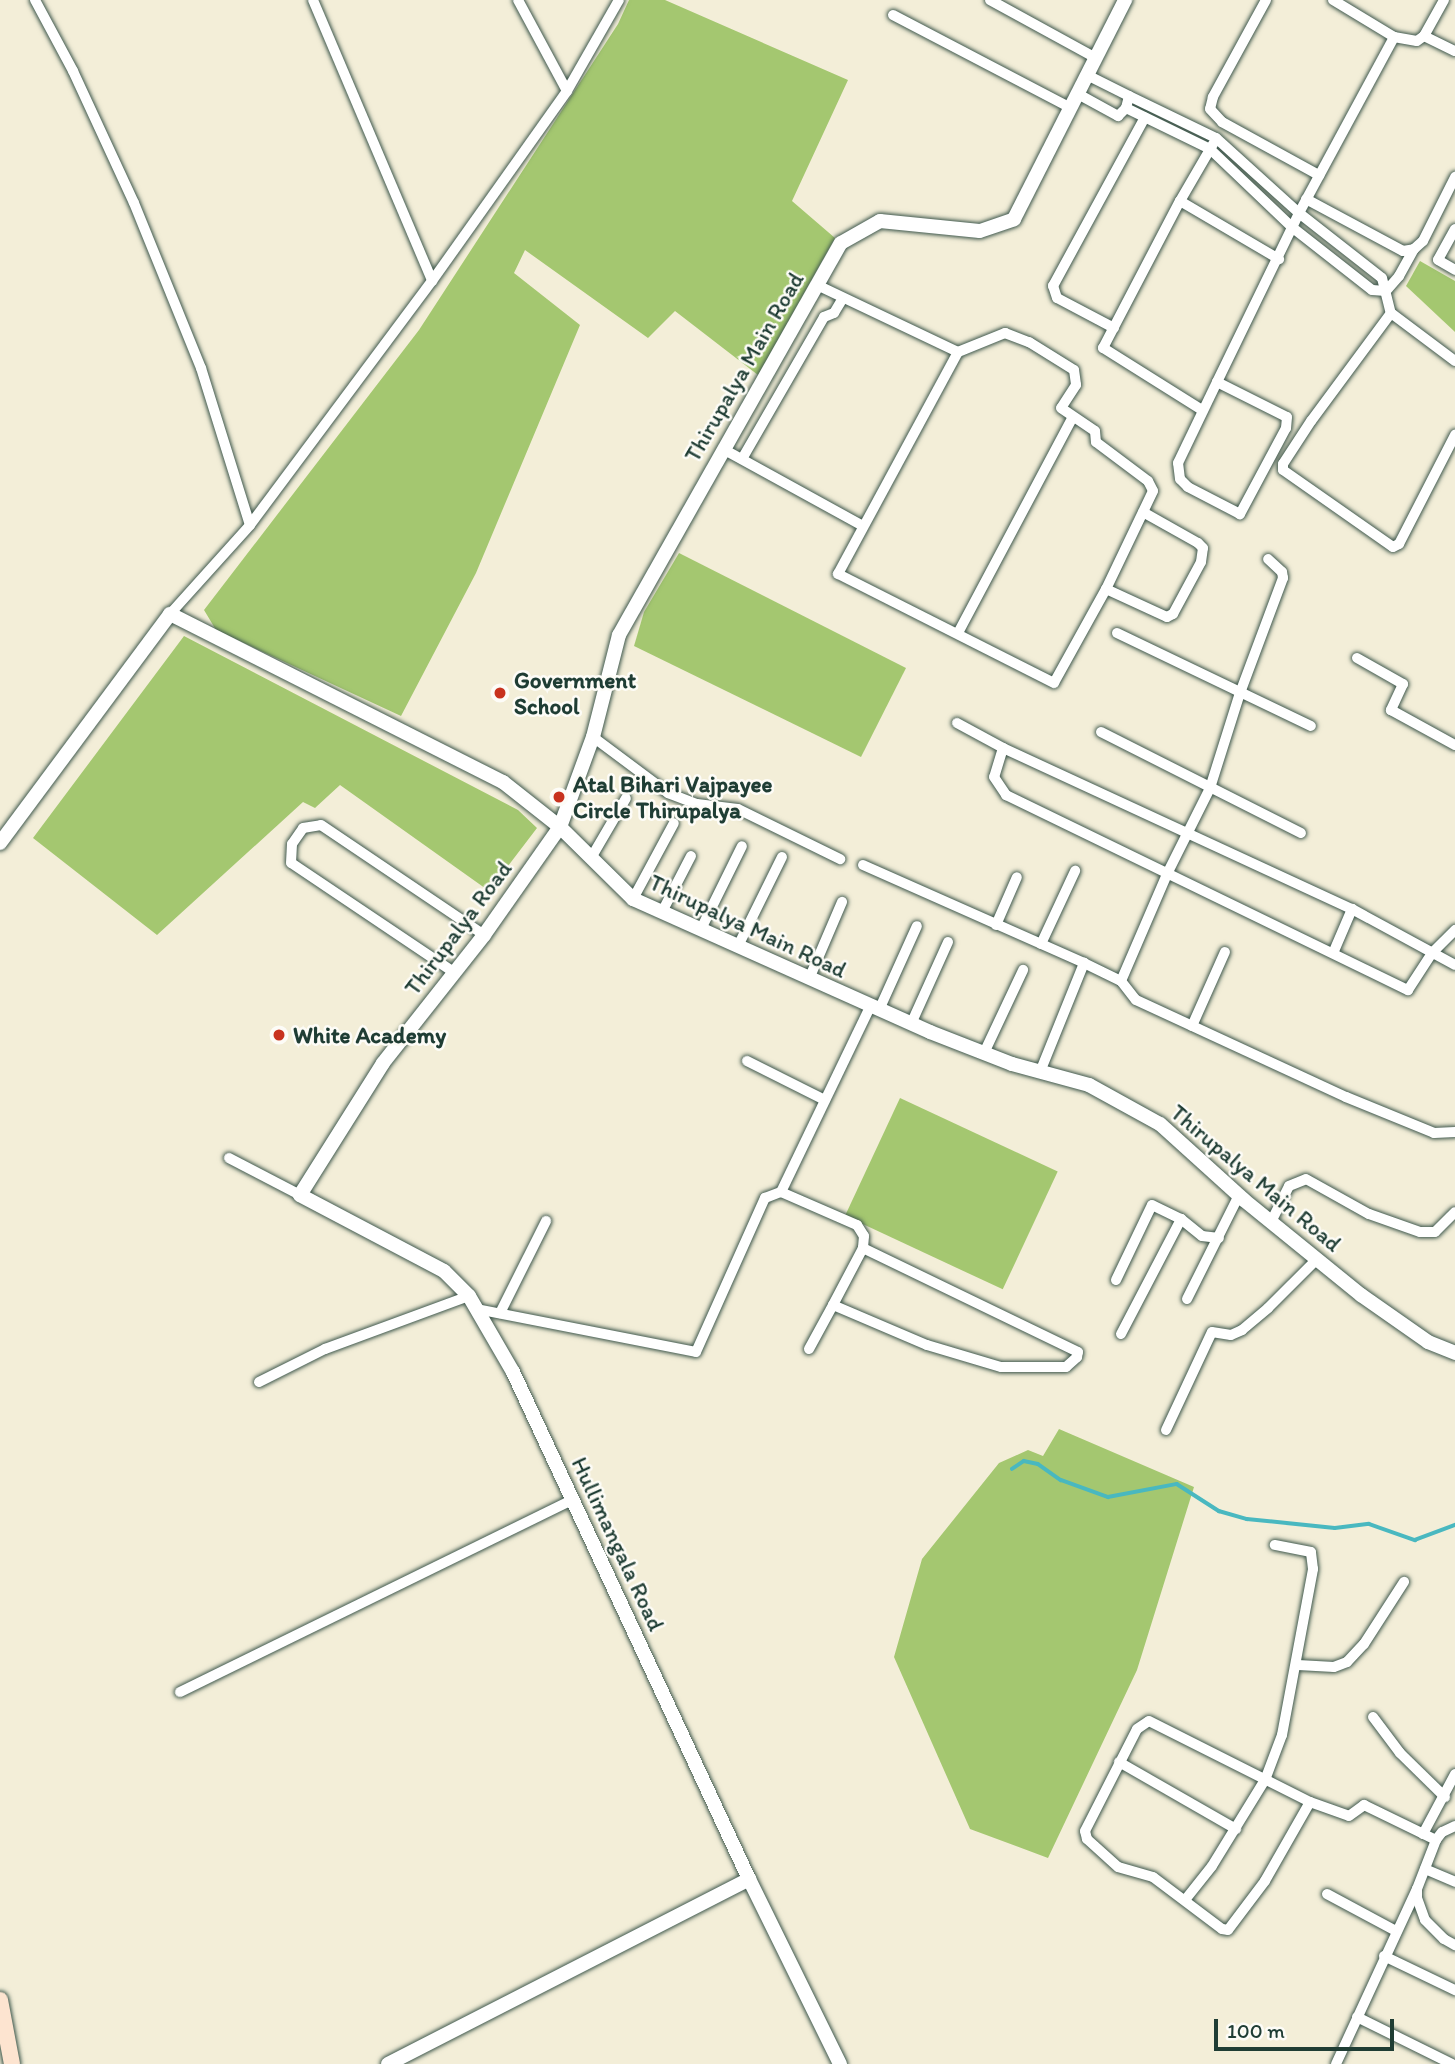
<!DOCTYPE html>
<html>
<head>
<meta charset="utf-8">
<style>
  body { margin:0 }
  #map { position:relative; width:1455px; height:2064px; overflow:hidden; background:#f3eed8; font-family:Itim,sans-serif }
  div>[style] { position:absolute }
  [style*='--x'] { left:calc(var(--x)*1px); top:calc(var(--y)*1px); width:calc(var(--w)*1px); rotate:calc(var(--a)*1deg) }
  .green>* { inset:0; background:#a4c770; transform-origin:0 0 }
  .stream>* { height:3.5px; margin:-1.75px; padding:0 1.75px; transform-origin:1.75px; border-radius:1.75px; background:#49b8c0 }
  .roads { filter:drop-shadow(0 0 2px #3f584d) drop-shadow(0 0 2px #3f584d) }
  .minor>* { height:10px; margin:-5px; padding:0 5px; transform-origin:5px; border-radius:5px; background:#fff }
  .tertiary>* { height:14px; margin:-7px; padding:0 7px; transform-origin:7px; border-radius:7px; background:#fff }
  .secondary>* { height:16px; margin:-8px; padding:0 8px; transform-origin:8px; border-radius:8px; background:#fde4d0 }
  .dots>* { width:19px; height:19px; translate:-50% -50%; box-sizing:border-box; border:4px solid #fdfcf7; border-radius:50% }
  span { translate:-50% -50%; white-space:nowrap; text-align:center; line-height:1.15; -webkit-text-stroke:5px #fdfcf7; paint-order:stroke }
  .street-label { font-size:23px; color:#1f3d34 }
  .poi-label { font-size:23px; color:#1f3d34; font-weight:700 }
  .left { translate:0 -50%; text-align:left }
  .scale { position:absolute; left:1214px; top:2019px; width:180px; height:32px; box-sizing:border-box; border:4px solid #1f3d34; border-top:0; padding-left:9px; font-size:21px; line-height:24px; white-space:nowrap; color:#1f3d34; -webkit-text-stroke:5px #fdfcf7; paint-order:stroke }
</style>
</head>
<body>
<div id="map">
  <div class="green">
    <div style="clip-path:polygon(629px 0,665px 0,848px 80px,792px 201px,835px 238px,758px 375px,675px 311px,648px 338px,525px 250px,514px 273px,580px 325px,476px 573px,401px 716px,216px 630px,204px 610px,419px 330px,618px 24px)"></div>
    <div style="clip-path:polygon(1420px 261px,1455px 281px,1455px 332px,1406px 286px)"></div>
    <div style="clip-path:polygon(679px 553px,906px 668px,861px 757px,634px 646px,644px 612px)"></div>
    <div style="clip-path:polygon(184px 636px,518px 810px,537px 828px,489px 891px,340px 785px,315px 808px,303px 802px,157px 935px,33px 838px)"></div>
    <div style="left:900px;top:1098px;width:174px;height:130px;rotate:25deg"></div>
    <div style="clip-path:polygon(1059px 1429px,1194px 1487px,1137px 1670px,1048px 1858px,970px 1829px,894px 1657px,922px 1559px,999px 1463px,1028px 1450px,1043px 1456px)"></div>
  </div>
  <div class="stream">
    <div style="--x:1012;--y:1469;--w:14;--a:-34"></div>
    <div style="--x:1024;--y:1461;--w:14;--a:12"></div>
    <div style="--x:1038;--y:1464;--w:28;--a:35"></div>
    <div style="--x:1061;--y:1480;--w:50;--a:19.9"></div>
    <div style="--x:1108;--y:1497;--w:70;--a:-10.7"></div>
    <div style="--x:1177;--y:1484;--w:50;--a:32.7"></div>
    <div style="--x:1219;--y:1511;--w:29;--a:16"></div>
    <div style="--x:1247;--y:1519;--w:88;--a:5.8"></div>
    <div style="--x:1335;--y:1528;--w:34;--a:-7"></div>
    <div style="--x:1369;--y:1524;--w:49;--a:19.2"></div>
    <div style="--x:1415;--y:1540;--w:43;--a:-20.6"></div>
  </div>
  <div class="roads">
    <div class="minor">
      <div style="--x:35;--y:0;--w:81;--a:61.8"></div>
      <div style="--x:73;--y:71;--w:145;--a:65.2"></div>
      <div style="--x:134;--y:203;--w:178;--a:67.9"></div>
      <div style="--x:201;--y:368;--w:164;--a:72.7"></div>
      <div style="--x:313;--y:0;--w:305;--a:67"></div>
      <div style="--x:518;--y:0;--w:103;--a:61.7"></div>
      <div style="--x:990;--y:0;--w:121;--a:28.7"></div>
      <div style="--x:1266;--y:0;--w:111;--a:118.7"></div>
      <div style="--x:1213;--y:97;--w:12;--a:104"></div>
      <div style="--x:1210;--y:109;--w:18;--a:47"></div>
      <div style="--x:1222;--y:122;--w:111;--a:28.7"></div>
      <div style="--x:1333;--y:0;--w:71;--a:31.2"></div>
      <div style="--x:1394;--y:37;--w:23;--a:10"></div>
      <div style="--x:1417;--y:41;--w:9;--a:-36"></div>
      <div style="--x:1424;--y:36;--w:41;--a:-60.9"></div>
      <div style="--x:893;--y:15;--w:201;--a:27.6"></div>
      <div style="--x:1424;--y:36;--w:34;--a:26"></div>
      <div style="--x:1078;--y:94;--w:46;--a:28.8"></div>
      <div style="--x:1118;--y:116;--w:11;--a:-45"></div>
      <div style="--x:1126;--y:108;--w:12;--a:-76"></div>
      <div style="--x:1129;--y:96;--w:47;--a:-153.4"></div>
      <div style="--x:1129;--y:96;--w:97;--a:25.8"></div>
      <div style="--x:1216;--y:138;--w:112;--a:42.1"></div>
      <div style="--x:1299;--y:213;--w:105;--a:38.1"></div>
      <div style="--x:1382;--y:278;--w:36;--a:76"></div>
      <div style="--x:1391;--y:313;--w:80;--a:36.9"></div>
      <div style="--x:1126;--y:108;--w:93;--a:26"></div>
      <div style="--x:1210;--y:149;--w:115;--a:43.6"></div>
      <div style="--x:1293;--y:228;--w:100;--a:38.1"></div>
      <div style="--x:1372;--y:290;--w:14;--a:4"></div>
      <div style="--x:1306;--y:199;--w:110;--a:28.2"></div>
      <div style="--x:1403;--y:251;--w:11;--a:-10"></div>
      <div style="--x:1414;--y:249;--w:12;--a:-42"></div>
      <div style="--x:1423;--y:241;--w:72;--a:-63.4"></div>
      <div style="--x:1180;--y:201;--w:66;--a:-59.9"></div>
      <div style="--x:1455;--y:229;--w:35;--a:119"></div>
      <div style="--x:1438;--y:260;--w:20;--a:30"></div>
      <div style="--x:817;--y:285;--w:156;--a:25.4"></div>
      <div style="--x:1386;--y:291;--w:20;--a:-49"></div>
      <div style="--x:1399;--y:276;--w:31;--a:-61"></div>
      <div style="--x:1391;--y:313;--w:134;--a:126.5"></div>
      <div style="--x:1311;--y:421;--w:51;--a:123.1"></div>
      <div style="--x:1283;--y:464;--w:6;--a:90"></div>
      <div style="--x:1283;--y:470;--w:134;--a:35"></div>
      <div style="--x:1393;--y:547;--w:7;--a:-27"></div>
      <div style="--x:1399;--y:544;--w:123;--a:-62.8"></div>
      <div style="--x:1114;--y:328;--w:64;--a:-152.2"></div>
      <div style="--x:1057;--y:298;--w:13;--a:-108"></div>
      <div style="--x:1053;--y:286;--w:192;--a:-61.4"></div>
      <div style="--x:1005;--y:333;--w:26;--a:21"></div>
      <div style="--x:1029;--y:342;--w:53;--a:31.9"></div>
      <div style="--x:1074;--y:370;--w:15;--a:82"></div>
      <div style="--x:1076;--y:385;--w:27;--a:123"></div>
      <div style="--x:1061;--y:408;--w:41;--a:34.1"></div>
      <div style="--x:1095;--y:431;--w:11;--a:85"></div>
      <div style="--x:1096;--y:442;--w:65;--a:36.9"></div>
      <div style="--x:1148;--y:481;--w:11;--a:63"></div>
      <div style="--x:1153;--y:491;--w:109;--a:115.6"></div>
      <div style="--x:1106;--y:589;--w:107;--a:119"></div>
      <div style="--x:1054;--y:683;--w:242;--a:-153.2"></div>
      <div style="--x:838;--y:574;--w:252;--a:-61.6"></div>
      <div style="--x:958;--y:352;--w:51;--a:-22"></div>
      <div style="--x:1217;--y:382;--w:188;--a:-64.1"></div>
      <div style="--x:1299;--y:213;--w:200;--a:-61.6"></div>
      <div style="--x:1217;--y:382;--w:78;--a:26.6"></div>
      <div style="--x:1287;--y:417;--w:11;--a:95"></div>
      <div style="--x:1286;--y:428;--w:98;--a:118.1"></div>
      <div style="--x:1240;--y:514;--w:59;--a:-152.6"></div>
      <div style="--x:1188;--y:487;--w:11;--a:-135"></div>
      <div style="--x:1180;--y:479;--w:16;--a:-97"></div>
      <div style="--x:1178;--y:463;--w:90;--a:-64.3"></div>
      <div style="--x:1202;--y:410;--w:117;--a:-147.9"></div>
      <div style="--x:1103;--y:348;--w:166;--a:-62.4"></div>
      <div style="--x:1180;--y:201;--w:115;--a:30.4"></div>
      <div style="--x:723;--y:449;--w:160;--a:28.8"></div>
      <div style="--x:742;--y:459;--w:164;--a:-60"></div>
      <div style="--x:824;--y:317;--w:11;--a:-22"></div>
      <div style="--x:834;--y:313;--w:17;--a:-59"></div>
      <div style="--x:1106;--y:589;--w:67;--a:24.7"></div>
      <div style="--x:1167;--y:617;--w:7;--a:-27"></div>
      <div style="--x:1173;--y:614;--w:59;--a:-61.7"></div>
      <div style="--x:1201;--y:562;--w:14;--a:-82"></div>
      <div style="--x:1203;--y:548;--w:7;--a:-135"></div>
      <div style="--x:1198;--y:543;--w:63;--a:-150.6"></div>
      <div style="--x:170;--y:614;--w:120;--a:-48"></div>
      <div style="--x:250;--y:525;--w:304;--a:-53.3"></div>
      <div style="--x:432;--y:281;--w:233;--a:-54.6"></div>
      <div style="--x:567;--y:91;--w:105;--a:-60.3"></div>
      <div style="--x:958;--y:633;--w:245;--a:-62"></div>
      <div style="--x:1117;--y:633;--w:215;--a:25.6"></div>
      <div style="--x:1357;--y:658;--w:53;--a:29.5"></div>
      <div style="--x:1403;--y:684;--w:29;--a:115"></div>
      <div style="--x:1391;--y:710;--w:73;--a:28.7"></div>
      <div style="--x:957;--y:723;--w:52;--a:28.5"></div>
      <div style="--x:1003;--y:748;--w:384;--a:24.8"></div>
      <div style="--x:1352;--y:909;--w:117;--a:28.5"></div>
      <div style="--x:1101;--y:732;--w:224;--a:26.8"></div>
      <div style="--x:593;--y:737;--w:94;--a:36.7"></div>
      <div style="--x:668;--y:793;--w:31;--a:21"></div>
      <div style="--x:697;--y:804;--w:41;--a:7"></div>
      <div style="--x:738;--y:809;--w:114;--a:26.1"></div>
      <div style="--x:1003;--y:748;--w:30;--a:107"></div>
      <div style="--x:994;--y:777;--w:22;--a:56"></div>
      <div style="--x:1006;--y:795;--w:447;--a:25.9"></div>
      <div style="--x:1408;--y:990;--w:44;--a:-57"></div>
      <div style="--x:1432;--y:953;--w:33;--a:-45"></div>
      <div style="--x:591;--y:858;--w:69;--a:-59.7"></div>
      <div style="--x:863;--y:865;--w:242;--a:23.9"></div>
      <div style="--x:633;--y:899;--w:86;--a:-61.7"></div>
      <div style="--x:662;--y:912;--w:63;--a:-62.6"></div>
      <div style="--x:996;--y:925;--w:52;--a:-66.4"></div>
      <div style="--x:702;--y:927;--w:90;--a:-63.7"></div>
      <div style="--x:739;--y:944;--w:97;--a:-63.7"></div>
      <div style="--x:1041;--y:944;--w:81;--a:-65"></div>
      <div style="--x:1334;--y:951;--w:46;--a:-66.8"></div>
      <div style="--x:455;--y:973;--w:197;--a:-146.1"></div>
      <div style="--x:291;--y:863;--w:19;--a:-87"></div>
      <div style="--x:292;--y:844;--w:19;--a:-55"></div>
      <div style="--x:303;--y:828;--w:18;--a:-9"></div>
      <div style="--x:321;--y:825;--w:197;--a:34"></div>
      <div style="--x:809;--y:979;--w:84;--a:-66.8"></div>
      <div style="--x:1121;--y:981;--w:119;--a:-66.7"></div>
      <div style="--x:1168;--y:872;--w:94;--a:-63.4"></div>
      <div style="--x:1210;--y:788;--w:100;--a:-72.5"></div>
      <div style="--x:1240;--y:693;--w:123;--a:-69.5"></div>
      <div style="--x:1283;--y:578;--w:6;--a:-99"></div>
      <div style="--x:1282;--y:572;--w:19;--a:-137"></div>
      <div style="--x:879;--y:1010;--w:92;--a:-65.7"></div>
      <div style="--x:911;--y:1024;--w:90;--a:-65.7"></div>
      <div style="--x:1192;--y:1026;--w:81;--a:-66"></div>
      <div style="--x:984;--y:1053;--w:92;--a:-64.8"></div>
      <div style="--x:747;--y:1061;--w:87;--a:26.6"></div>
      <div style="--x:1040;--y:1072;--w:118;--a:-68"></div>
      <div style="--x:1084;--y:963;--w:41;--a:25.9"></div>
      <div style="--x:1121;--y:981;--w:24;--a:52"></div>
      <div style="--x:1136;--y:1000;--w:231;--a:24.8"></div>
      <div style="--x:1346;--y:1097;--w:95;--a:22.2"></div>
      <div style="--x:1434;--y:1133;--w:21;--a:-3"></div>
      <div style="--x:229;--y:1158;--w:80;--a:27.5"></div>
      <div style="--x:781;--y:1192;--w:83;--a:23.5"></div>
      <div style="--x:857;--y:1225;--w:13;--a:58"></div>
      <div style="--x:864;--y:1236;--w:12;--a:95"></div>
      <div style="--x:863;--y:1248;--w:64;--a:117.8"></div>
      <div style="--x:833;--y:1305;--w:102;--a:23.1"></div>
      <div style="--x:927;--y:1345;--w:77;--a:16.6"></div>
      <div style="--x:1001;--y:1367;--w:65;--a:0"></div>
      <div style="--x:1066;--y:1367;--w:15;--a:-42"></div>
      <div style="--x:1077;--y:1357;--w:5;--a:-79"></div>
      <div style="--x:1078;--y:1352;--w:239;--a:-154.2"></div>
      <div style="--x:1271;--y:1222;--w:40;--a:-63.4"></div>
      <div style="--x:1289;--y:1186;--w:18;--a:-22"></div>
      <div style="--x:1306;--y:1179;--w:72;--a:29.1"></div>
      <div style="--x:1369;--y:1214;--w:54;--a:19.4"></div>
      <div style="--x:1420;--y:1232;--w:15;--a:0"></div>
      <div style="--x:1435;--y:1232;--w:28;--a:-45"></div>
      <div style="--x:1116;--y:1280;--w:83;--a:-64.4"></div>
      <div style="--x:1152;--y:1205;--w:32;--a:26"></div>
      <div style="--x:1181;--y:1219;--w:27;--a:39"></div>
      <div style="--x:1202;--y:1236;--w:17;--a:7"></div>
      <div style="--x:1187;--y:1299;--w:116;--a:-63.4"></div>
      <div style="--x:477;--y:1309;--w:223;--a:11.1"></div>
      <div style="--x:696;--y:1352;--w:169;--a:-65.9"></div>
      <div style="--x:765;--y:1198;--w:17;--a:-21"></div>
      <div style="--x:781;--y:1192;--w:205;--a:-64.3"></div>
      <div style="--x:500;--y:1313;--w:103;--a:-63.4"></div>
      <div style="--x:1121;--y:1334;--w:130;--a:-62.4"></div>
      <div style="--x:809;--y:1349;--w:50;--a:-61.4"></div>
      <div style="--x:259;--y:1382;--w:74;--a:-26.6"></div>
      <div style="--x:325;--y:1349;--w:153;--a:-20.2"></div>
      <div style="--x:1166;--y:1430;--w:108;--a:-64.9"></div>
      <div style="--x:1212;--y:1332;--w:19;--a:9"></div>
      <div style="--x:1231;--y:1335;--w:12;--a:-24"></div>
      <div style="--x:1242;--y:1330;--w:34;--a:-40"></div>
      <div style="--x:1268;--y:1308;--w:68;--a:-45"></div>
      <div style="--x:1298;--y:1665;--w:36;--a:3"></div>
      <div style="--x:1334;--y:1667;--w:14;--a:-21"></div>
      <div style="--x:1347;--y:1662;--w:25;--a:-47"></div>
      <div style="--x:1364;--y:1644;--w:74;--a:-57.2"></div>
      <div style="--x:180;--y:1692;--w:436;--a:-26.1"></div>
      <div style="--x:1373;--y:1717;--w:45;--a:53.1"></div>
      <div style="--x:1400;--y:1753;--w:63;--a:44.4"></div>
      <div style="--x:1119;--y:1762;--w:135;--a:29.8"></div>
      <div style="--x:1310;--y:1802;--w:91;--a:119.7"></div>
      <div style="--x:1265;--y:1881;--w:61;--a:127.1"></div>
      <div style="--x:1228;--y:1930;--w:6;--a:-171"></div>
      <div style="--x:1222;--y:1929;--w:86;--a:-143"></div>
      <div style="--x:1153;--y:1877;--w:36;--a:-164"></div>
      <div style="--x:1118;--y:1867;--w:42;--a:-137.9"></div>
      <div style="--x:1087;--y:1839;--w:8;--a:-104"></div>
      <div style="--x:1085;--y:1831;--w:114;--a:-63"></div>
      <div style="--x:1137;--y:1729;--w:14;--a:-34"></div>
      <div style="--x:1149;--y:1721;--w:180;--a:26.7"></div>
      <div style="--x:1310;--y:1802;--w:41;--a:19.7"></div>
      <div style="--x:1349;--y:1816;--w:19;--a:-36"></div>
      <div style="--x:1364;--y:1805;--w:80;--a:25.9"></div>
      <div style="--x:1455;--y:1826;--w:14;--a:155"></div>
      <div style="--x:1442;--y:1832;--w:10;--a:127"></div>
      <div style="--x:1436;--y:1840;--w:53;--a:111.2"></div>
      <div style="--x:1417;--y:1889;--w:9;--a:90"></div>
      <div style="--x:1417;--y:1898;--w:23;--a:70"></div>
      <div style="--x:1425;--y:1920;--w:27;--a:45"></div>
      <div style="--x:1444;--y:1939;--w:13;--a:29"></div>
      <div style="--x:1423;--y:1834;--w:68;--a:-61.9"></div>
      <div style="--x:1425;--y:1869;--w:33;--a:23"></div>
      <div style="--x:1327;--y:1894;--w:78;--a:28.2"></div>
      <div style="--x:1185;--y:1900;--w:43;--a:-51.5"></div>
      <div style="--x:1212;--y:1866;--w:101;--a:-58.4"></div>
      <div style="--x:1265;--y:1780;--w:48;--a:-69.3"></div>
      <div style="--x:1282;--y:1735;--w:169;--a:-79.4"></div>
      <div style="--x:1313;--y:1569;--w:17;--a:-97"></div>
      <div style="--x:1311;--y:1552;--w:37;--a:-169"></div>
      <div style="--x:1384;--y:1956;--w:79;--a:25.6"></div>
      <div style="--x:1357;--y:2017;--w:106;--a:26.3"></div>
      <div style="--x:1336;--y:2064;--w:193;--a:-65.2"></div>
    </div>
    <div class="tertiary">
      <div style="--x:0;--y:843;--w:285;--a:-53.4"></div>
      <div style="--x:170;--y:614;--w:373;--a:26.8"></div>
      <div style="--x:503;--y:782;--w:73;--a:38.3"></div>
      <div style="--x:560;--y:827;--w:103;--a:44.6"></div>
      <div style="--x:633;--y:899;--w:325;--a:24.1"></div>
      <div style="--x:930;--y:1032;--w:88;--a:21.3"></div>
      <div style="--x:1012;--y:1064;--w:80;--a:15.3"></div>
      <div style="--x:1089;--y:1085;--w:81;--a:28.8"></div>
      <div style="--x:1160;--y:1124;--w:113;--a:42.1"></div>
      <div style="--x:1244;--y:1200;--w:151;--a:39.1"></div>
      <div style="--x:1361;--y:1295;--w:82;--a:35"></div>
      <div style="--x:1428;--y:1342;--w:29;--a:22"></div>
      <div style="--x:388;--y:2064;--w:406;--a:-27.1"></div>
      <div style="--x:840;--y:2064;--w:206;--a:-116.2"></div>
      <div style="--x:749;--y:1879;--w:559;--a:-114.96"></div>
      <div style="--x:513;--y:1372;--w:88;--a:-120.1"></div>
      <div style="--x:469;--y:1296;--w:35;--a:-135"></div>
      <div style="--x:444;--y:1271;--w:163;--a:-152.2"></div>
      <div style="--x:300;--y:1195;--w:156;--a:-57.8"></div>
      <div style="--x:383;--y:1063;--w:163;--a:-51.7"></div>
      <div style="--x:484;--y:935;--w:132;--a:-54.9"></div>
      <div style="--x:560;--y:827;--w:96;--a:-69.9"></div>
      <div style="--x:593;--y:737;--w:105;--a:-75.7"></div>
      <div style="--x:619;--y:635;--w:450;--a:-60.5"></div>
      <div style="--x:841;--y:243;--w:45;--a:-29.4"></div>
      <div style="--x:880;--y:221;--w:100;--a:5.7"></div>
      <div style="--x:980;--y:231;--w:36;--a:-19"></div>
      <div style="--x:1014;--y:219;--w:246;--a:-63.1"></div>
    </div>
    <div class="secondary">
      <div style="--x:0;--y:2000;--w:65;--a:79.4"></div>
    </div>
  </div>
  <div class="dots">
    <div style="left:500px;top:693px;background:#c8321e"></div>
    <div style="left:559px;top:797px;background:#c8321e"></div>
    <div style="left:279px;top:1035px;background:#c8321e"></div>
  </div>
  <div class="street-label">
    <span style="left:744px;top:367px;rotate:-60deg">Thirupalya Main Road</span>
    <span style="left:748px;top:926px;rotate:25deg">Thirupalya Main Road</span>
    <span style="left:458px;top:928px;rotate:-53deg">Thirupalya Road</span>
    <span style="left:1256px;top:1178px;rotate:40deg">Thirupalya Main Road</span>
    <span style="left:618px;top:1544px;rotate:65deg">Hullimangala Road</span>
  </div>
  <div class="poi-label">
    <span class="left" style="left:514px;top:693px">Government<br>School</span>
    <span class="left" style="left:573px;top:797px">Atal Bihari Vajpayee<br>Circle Thirupalya</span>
    <span class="left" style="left:293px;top:1035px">White Academy</span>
  </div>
  <div class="scale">100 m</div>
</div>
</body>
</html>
